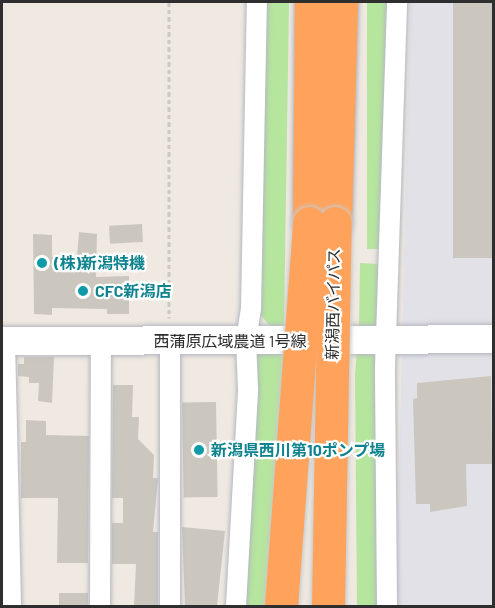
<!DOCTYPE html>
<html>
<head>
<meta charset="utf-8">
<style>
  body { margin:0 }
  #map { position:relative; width:495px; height:608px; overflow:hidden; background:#efe9e1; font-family:Barlow,"Noto Sans JP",sans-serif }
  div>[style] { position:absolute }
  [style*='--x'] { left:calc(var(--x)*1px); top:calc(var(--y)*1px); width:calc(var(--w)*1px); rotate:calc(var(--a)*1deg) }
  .industrial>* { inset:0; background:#e3e1e8 }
  .green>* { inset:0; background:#b6e59e; transform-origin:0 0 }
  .building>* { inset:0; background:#cbc7bf; transform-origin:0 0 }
  .path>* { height:3px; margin-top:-1.5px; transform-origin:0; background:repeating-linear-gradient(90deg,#c9c9c9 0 4.5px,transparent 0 7.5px) }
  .roads { filter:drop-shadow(0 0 2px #b4b7c1) drop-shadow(0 0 2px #b4b7c1) }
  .street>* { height:20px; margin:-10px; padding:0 10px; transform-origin:10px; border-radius:10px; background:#fff }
  .secondary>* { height:28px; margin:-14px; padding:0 14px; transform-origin:14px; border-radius:14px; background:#fff }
  .highway>* { height:33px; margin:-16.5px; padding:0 16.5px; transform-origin:16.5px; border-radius:16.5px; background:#ffa35c }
  .bridges { filter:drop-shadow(0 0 2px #c9c9c9) drop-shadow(0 0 2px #c9c9c9) }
  .highway-bridge>* { height:33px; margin:-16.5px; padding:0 16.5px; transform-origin:16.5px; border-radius:16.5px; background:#ffa35c }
  .dots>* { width:16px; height:16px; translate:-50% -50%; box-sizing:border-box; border:3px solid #fff; border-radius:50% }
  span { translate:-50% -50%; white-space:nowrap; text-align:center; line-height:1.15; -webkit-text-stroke:4.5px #fff; paint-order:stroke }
  .culture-label { font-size:16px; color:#0d838f; font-weight:700 }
  .left { translate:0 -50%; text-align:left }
  .street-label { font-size:16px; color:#2e2e2e }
  .frame { position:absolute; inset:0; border:3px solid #2e2e2e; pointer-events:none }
</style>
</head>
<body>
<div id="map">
  <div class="industrial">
    <div style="clip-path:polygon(410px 2px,493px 2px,493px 606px,396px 606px)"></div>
  </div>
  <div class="green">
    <div style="clip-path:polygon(264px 2px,289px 2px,284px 325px,270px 326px,257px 311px)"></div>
    <div style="left:367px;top:2px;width:25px;height:247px"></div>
    <div style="clip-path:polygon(360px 263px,379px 264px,384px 310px,375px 327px,359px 327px)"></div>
    <div style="clip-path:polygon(369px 350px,379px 361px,381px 606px,357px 606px,355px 374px,357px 351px)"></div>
    <div style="clip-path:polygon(257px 351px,284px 351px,273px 606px,240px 606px,252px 361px)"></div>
  </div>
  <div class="building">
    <div style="left:453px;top:2px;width:41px;height:256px"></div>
    <div style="left:142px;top:224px;width:18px;height:33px;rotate:87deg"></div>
    <div style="clip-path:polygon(79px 232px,97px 234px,96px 277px,129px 276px,129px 314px,107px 314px,107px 309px,52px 308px,52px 315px,34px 314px,33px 234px,52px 235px,52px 257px,77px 256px)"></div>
    <div style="clip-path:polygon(24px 357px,54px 357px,52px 403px,38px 401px,39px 383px,29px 383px,29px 377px,18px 376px,18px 364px,24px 364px)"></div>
    <div style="clip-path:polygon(491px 376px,492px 464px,466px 464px,467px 506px,430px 512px,430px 504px,416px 504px,413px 399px,417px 398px,417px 383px)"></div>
    <div style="clip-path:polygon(113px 385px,133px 385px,132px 417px,139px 417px,138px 439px,154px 455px,153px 478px,158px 478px,153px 532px,158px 532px,158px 606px,134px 606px,136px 564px,112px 564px,112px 523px,123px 523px,123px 498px,112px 498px)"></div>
    <div style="left:216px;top:402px;width:95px;height:34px;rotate:89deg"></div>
    <div style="clip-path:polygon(26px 420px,46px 421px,46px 435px,89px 436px,88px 563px,57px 563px,58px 498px,21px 498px,21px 442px,26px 442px)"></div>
    <div style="clip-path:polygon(182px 527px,225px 531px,217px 606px,185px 606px)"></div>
    <div style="left:88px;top:593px;width:13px;height:29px;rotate:90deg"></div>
  </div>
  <div class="path">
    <div style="--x:169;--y:2;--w:316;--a:90"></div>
  </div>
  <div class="roads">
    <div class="street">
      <div style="--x:5;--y:341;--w:265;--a:88.7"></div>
      <div style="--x:100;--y:606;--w:265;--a:-89.8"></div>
      <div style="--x:170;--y:606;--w:265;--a:-90"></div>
      <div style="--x:236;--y:606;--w:218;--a:-86.8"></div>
      <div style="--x:248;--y:388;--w:48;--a:-92.4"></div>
      <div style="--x:246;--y:340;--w:32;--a:-81"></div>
      <div style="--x:251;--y:308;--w:306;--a:-88.9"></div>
      <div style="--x:387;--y:606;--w:239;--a:-90.5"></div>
      <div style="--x:385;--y:367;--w:365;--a:-88.1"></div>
    </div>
    <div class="secondary">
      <div style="--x:2;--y:341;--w:492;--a:-0.2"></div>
    </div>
    <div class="highway">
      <div style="--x:309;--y:223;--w:221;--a:-89.5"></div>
      <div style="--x:335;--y:223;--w:221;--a:-88.4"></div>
    </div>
  </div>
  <div class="bridges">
    <div class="highway-bridge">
      <div style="--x:281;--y:606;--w:384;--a:-85.8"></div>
      <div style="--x:328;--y:606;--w:383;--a:-89"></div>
    </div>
  </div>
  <div class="dots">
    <div style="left:42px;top:263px;background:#0f9aa8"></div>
    <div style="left:83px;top:291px;background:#0f9aa8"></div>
    <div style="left:199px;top:450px;background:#0f9aa8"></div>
  </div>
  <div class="culture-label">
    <span class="left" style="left:54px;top:263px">(株)新潟特機</span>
    <span class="left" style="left:95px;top:291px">CFC新潟店</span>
    <span class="left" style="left:211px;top:450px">新潟県西川第10ポンプ場</span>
  </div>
  <div class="street-label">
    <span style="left:333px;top:304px;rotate:-89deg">新潟西バイパス</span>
    <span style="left:230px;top:341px">西蒲原広域農道 1号線</span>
  </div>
  <div class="frame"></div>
</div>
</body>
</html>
